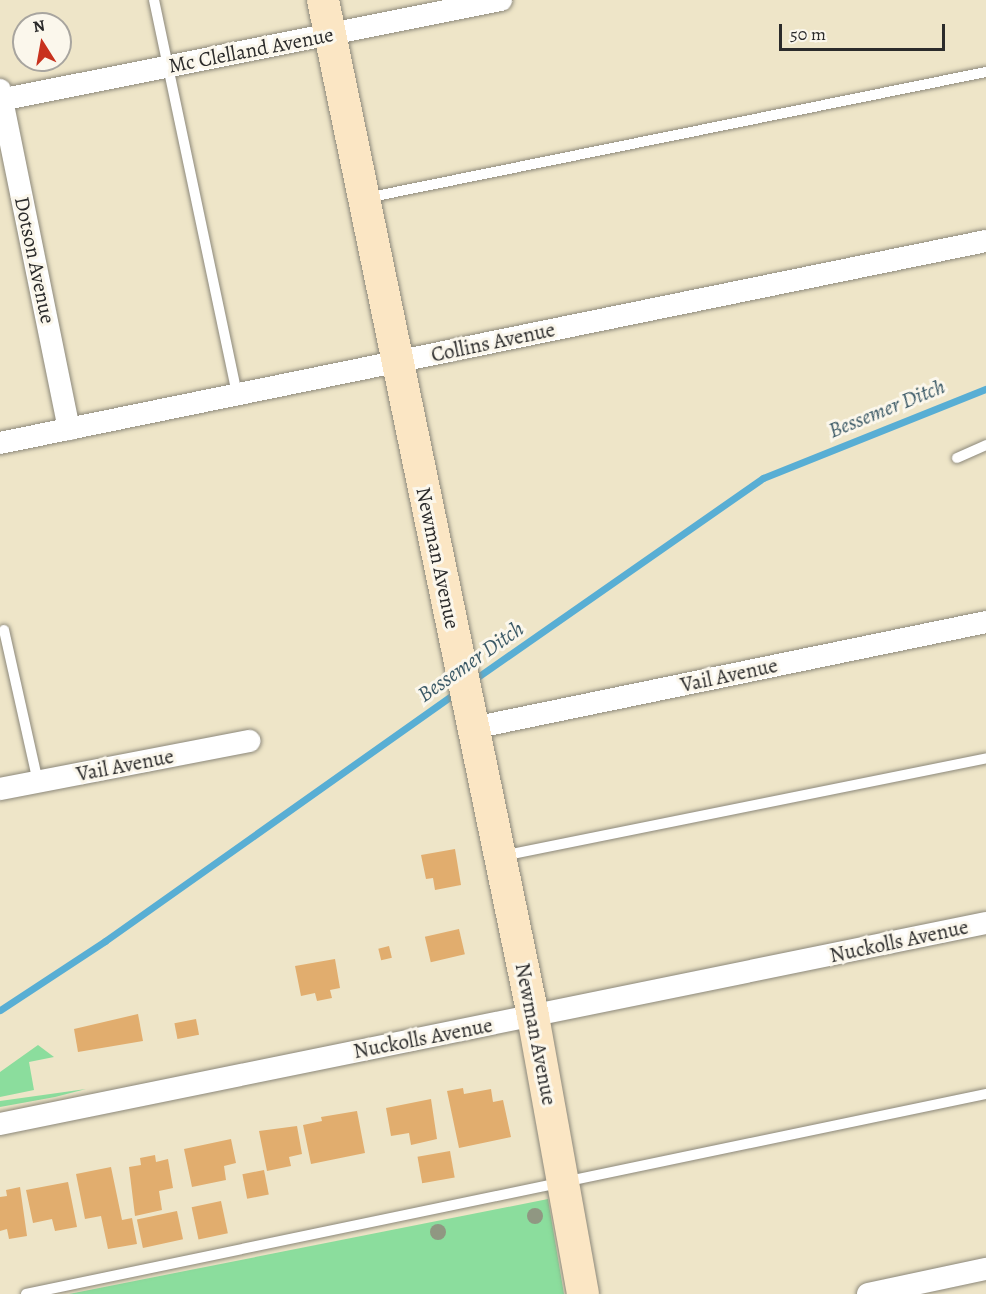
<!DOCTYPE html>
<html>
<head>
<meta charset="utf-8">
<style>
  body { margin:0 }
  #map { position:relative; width:986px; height:1294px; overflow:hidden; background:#eee5c8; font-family:Alegreya,serif }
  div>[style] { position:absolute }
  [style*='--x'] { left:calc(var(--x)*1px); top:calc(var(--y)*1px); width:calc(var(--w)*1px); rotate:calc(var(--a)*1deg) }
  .green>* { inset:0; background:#8bdd9d }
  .stream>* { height:7px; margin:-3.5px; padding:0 3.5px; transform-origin:3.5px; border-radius:3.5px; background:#58aed4 }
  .building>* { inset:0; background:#e1ad6e; transform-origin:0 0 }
  .roads { filter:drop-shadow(0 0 2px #8c887a) drop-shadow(0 0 2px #8c887a) }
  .lane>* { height:10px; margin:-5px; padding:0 5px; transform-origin:5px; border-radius:5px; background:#fff }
  .street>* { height:22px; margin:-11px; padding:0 11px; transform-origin:11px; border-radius:11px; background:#fff }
  .secondary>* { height:32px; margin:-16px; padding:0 16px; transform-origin:16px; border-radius:16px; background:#fbe6c4 }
  .trees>* { width:16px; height:16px; margin:-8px; border-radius:50%; background:#909782 }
  span { translate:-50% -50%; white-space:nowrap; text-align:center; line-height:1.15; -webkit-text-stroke:6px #fbf7ec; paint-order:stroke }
  .street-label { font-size:21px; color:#2b2b2b }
  .water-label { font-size:22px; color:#3b5966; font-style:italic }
  .north { position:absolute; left:12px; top:12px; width:60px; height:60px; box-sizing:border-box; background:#fbf7ec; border:2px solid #a8a59f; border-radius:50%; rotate:349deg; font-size:16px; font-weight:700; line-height:24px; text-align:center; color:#2b2b2b }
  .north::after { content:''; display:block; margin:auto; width:21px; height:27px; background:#c8321e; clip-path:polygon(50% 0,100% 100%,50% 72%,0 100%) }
  .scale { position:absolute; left:779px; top:24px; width:166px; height:27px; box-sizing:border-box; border:3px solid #2b2b2b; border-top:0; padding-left:8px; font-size:18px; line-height:21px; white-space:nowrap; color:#2b2b2b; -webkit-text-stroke:4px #fbf7ec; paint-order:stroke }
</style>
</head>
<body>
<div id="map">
  <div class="green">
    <div style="clip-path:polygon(38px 1045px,54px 1057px,29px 1062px,34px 1090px,0 1097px,0 1072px)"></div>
    <div style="clip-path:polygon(86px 1089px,55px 1097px,0 1107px,0 1101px)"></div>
    <div style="clip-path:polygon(548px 1199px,564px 1294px,69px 1294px)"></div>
  </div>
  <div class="stream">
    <div style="--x:472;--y:681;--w:355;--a:-34.9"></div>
    <div style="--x:763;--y:478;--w:240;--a:-21.8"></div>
    <div style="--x:0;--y:1010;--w:126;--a:-33.3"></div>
    <div style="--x:105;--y:941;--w:433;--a:-35.3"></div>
  </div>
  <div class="building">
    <div style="clip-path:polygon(455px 849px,461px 885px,435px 890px,433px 878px,426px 879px,421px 855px)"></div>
    <div style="left:459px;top:929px;width:26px;height:35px;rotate:77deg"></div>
    <div style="left:389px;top:946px;width:12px;height:11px;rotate:76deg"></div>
    <div style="clip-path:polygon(335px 959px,340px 988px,330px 990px,332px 998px,317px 1001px,315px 993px,301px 996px,295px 966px)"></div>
    <div style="clip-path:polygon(138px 1014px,143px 1041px,78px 1052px,74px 1029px)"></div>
    <div style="left:196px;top:1019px;width:16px;height:22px;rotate:79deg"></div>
    <div style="clip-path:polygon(463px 1088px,464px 1094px,491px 1089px,493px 1102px,503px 1100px,511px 1137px,459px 1148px,447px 1091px)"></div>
    <div style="clip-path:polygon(431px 1099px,437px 1139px,411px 1145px,409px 1133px,391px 1136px,386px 1108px)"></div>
    <div style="clip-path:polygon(357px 1111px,365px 1153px,311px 1164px,303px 1125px,322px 1121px,321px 1117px)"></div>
    <div style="clip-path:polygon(297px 1126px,302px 1154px,289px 1157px,291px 1166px,267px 1171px,259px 1131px)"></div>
    <div style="clip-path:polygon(231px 1139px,236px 1163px,224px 1166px,226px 1180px,192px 1187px,184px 1149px)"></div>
    <div style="left:450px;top:1151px;width:27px;height:33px;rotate:80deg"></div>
    <div style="clip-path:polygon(155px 1155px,156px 1162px,168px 1159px,173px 1188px,159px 1191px,162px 1210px,135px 1216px,129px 1167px,141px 1165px,140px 1158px)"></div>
    <div style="clip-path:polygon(111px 1167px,122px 1220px,132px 1218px,137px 1244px,108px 1249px,101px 1216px,85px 1219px,76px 1174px)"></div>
    <div style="left:264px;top:1170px;width:25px;height:22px;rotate:79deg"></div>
    <div style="clip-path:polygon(68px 1182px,77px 1227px,55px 1231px,52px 1219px,33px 1223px,26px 1190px)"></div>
    <div style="clip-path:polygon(20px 1187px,27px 1236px,9px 1239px,7px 1229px,0 1231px,0 1197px,7px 1196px,6px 1190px)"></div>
    <div style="left:221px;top:1201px;width:33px;height:30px;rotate:78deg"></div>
    <div style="left:177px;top:1211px;width:29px;height:41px;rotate:78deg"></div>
  </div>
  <div class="roads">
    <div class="lane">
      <div style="--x:154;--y:0;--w:404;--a:78.1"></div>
      <div style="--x:366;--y:198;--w:633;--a:-11.49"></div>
      <div style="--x:957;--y:458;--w:32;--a:-24"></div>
      <div style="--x:4;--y:630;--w:156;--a:77.4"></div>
      <div style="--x:502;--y:856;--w:494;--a:-11.4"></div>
      <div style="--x:26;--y:1294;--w:981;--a:-11.77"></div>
    </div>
    <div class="street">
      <div style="--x:0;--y:90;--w:346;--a:78.5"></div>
      <div style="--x:0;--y:100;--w:511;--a:-11.29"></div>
      <div style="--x:0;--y:443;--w:1006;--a:-11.58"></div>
      <div style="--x:473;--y:728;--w:524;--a:-11.67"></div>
      <div style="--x:0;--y:789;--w:254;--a:-10.9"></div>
      <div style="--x:0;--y:1124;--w:1006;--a:-11.52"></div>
      <div style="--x:868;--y:1294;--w:121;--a:-12"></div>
    </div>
    <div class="secondary">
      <div style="--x:323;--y:0;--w:1037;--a:78.32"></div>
      <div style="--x:533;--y:1016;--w:282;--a:79.8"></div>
    </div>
  </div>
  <div class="trees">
    <div style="left:535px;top:1216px"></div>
    <div style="left:438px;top:1232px"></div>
  </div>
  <div class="street-label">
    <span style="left:251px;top:50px;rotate:-11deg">Mc Clelland Avenue</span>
    <span style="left:35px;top:260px;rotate:78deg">Dotson Avenue</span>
    <span style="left:493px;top:342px;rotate:-12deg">Collins Avenue</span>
    <span style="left:438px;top:558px;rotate:78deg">Newman Avenue</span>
    <span style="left:729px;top:675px;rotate:-12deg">Vail Avenue</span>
    <span style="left:125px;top:765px;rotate:-11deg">Vail Avenue</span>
    <span style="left:899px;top:941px;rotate:-12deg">Nuckolls Avenue</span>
    <span style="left:536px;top:1034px;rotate:79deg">Newman Avenue</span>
    <span style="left:423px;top:1038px;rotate:-11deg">Nuckolls Avenue</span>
  </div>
  <div class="water-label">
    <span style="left:887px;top:409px;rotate:-22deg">Bessemer Ditch</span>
    <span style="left:471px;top:662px;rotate:-35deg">Bessemer Ditch</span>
  </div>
  <div class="north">N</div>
  <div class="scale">50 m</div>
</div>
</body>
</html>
